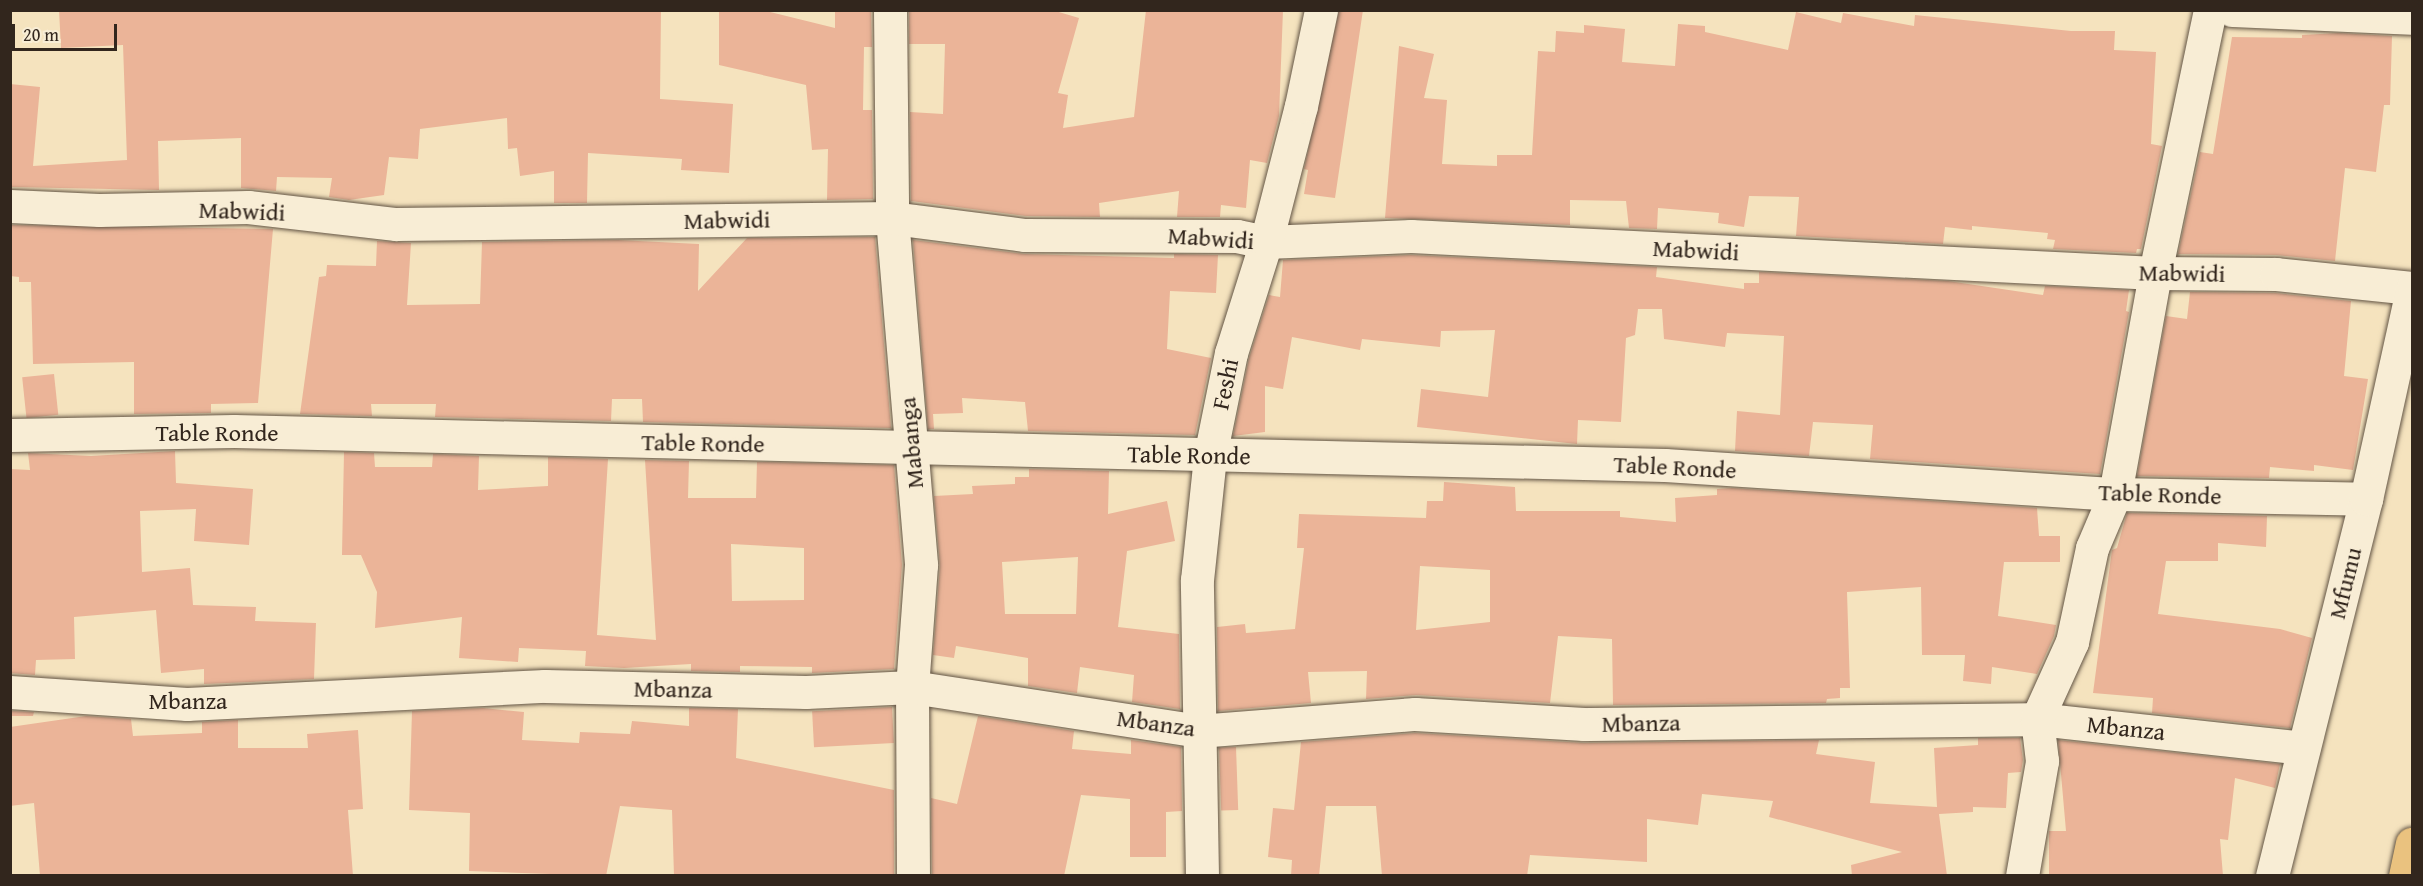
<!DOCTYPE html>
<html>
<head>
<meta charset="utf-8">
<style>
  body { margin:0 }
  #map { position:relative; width:2423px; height:886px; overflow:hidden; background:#f5e3be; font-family:"Gentium Book Plus",serif }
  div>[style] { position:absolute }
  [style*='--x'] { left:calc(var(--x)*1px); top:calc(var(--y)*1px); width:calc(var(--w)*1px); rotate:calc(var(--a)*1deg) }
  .building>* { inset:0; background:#ebb498; transform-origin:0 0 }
  .roads { filter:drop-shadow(0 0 2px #635545) drop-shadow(0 0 2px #635545) }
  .street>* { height:33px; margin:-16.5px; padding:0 16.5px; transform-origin:16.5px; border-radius:16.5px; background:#f8edd5 }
  .highway>* { height:33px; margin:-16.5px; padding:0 16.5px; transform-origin:16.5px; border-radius:16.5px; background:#eac27f }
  span { translate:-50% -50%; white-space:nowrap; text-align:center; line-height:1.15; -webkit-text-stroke:4.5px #f8edd5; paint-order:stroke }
  .street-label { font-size:24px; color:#32261d }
  .frame { position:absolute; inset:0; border:12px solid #32261d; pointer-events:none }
  .scale { position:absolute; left:12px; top:24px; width:105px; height:27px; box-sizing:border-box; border:3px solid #32261d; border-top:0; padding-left:8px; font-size:18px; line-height:21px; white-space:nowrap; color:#32261d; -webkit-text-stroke:4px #f8edd5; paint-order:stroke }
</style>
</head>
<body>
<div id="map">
  <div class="building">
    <div style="clip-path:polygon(59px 10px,661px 10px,660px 99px,733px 104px,729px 173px,681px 170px,682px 159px,588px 153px,587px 203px,554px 203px,554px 171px,520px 176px,517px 148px,508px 149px,507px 118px,420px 129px,418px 159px,389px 157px,384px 195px,349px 200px,329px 197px,332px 178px,277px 177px,276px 191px,241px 188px,241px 138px,158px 141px,159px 190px,12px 187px,10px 84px,40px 87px,33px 166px,127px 160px,123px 45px,61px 48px)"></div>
    <div style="clip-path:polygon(719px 10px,762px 10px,835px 28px,835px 10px,871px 10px,872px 47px,864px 47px,863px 110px,872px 110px,873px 199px,827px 200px,828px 149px,812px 150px,806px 85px,719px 65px)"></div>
    <div style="clip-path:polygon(909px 10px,1052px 10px,1079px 18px,1058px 93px,1068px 95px,1063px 128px,1134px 117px,1146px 10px,1283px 10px,1279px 116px,1267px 163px,1250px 160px,1246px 208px,1221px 205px,1220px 217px,1177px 217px,1179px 191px,1099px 203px,1100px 217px,1026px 216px,911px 201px,910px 112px,943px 114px,945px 44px,909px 44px)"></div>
    <div style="clip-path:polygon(1339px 10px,1363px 10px,1335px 198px,1304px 194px,1308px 170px,1304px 169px)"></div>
    <div style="clip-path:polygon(1796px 12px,1841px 23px,1843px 13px,1914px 26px,1915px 15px,2071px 31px,2115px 31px,2114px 50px,2156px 52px,2151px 144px,2162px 146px,2141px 249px,2137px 249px,2136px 253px,2053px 249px,2055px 240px,2047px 239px,2048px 233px,1972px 226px,1972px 230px,1945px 227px,1943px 244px,1796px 236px,1799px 197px,1749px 196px,1744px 227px,1718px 223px,1719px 213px,1658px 208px,1657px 229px,1629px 228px,1626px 201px,1570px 200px,1570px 225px,1385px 218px,1399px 46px,1434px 54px,1424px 98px,1447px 100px,1442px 164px,1497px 166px,1497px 155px,1532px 155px,1538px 51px,1555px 52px,1556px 31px,1584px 33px,1584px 25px,1625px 29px,1622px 62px,1675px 66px,1678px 24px,1705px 26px,1705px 32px,1788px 50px)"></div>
    <div style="clip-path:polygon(2338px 33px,2392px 36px,2390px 105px,2384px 105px,2376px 172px,2345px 168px,2335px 261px,2276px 255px,2178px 254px,2200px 152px,2213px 154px,2232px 37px,2302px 38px,2302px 35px)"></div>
    <div style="clip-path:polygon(10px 225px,273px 229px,258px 403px,211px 404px,211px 413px,134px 414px,134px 362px,33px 364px,31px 282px,19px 282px,19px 277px,10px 276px)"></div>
    <div style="clip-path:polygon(875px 237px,891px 428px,643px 422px,642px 399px,612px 399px,611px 421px,435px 417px,436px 404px,371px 404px,372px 416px,300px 414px,319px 277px,326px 276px,327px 265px,376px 266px,377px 241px,411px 243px,407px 305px,480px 304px,482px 242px,618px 240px,699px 244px,698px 291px,747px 238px)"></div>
    <div style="clip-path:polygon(913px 240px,1025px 254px,1174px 258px,1174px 254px,1218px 255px,1216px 293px,1170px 291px,1167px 349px,1211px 358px,1195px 435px,1028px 431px,1025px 402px,962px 398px,963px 413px,933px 414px,934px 429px,928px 429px)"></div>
    <div style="clip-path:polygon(1411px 255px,1657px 267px,1656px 277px,1744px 289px,1744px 283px,1759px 283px,1759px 272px,1948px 281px,2043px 295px,2045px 286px,2129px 290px,2126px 311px,2129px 312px,2100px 474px,1870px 459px,1873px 425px,1813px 422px,1809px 456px,1735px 451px,1737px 411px,1780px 415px,1784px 336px,1727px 333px,1725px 347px,1664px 339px,1662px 309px,1638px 309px,1635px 335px,1626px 338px,1621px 422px,1578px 420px,1577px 444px,1417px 427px,1421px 389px,1488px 397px,1495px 330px,1441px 331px,1440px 347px,1362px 339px,1360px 350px,1292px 337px,1283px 389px,1265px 386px,1265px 432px,1233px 436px,1249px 358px,1269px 295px,1280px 297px,1283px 260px)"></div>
    <div style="clip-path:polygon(2190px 292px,2275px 293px,2351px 301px,2344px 376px,2368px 379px,2353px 470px,2314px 465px,2314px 471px,2270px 467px,2269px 478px,2137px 476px,2166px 316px,2187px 319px)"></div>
    <div style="left:54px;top:374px;width:41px;height:32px;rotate:84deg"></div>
    <div style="clip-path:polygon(175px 451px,176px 483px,253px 489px,249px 545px,194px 541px,196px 509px,140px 511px,142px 572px,190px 568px,193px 605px,256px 607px,255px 621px,316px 623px,314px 679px,204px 684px,204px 669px,161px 673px,156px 610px,74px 617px,75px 659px,36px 660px,35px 675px,10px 673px,10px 469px,30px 470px,28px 453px,91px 456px)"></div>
    <div style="clip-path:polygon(evenodd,344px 452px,374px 453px,375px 467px,432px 467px,433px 454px,479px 456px,478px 490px,548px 486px,548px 457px,608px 459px,597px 635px,656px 640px,645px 460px,689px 461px,688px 498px,756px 498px,757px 462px,894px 465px,902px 565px,894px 669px,812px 673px,812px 667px,740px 666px,740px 672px,691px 671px,691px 664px,624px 668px,585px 666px,586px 651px,519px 648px,518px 662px,459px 658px,462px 617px,375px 628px,377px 592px,361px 555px,342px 555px,344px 452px,731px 544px,804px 548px,804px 600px,732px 601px,731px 544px)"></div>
    <div style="clip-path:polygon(evenodd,1029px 469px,1109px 471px,1108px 514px,1167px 501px,1175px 541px,1127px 551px,1118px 627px,1179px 634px,1180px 709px,1132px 702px,1134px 675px,1080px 667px,1077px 693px,1028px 686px,1028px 658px,956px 646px,954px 658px,933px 655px,940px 566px,934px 496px,973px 494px,972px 486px,1015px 484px,1015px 477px,1029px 477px,1029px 469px,1078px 557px,1076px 614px,1005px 614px,1002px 562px,1078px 557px)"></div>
    <div style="clip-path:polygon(evenodd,1444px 482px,1515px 487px,1516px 511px,1620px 511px,1620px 517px,1676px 522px,1675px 498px,1717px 495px,1717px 489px,1732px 488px,2037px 508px,2039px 536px,2060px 536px,2060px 562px,2004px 562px,1998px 616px,2056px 625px,2054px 636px,2037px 674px,1992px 667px,1991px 684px,1963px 681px,1965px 655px,1922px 655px,1921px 587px,1847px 592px,1850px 688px,1840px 688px,1840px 698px,1827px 699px,1826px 703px,1613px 705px,1612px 639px,1558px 636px,1550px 703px,1416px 695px,1366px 699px,1367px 671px,1308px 672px,1311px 703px,1218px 711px,1217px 627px,1245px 624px,1246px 633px,1295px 629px,1304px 548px,1297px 548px,1299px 514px,1426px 518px,1427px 501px,1443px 501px,1444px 482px,1420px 566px,1490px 570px,1490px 622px,1416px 630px,1420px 566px)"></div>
    <div style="clip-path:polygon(2127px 513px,2267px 516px,2266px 547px,2218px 543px,2218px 561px,2166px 561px,2158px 614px,2280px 629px,2312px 638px,2290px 728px,2152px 713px,2153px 698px,2093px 693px,2112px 550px,2117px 548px)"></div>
    <div style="left:892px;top:707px;width:36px;height:80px;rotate:87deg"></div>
    <div style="clip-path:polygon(483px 708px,524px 712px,522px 740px,579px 743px,580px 732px,630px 734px,632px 721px,689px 726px,689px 708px,738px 709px,736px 758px,894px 790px,894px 876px,674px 876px,672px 810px,620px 806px,606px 876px,469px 871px,470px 813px,409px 810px,412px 711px)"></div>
    <div style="clip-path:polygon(10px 711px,34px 712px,33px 716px,10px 716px)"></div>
    <div style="clip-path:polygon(86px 716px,131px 719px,133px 736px,202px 733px,202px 722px,238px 720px,238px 748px,308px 748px,307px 734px,358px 730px,363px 809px,348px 810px,353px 876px,40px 876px,34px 803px,10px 806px,10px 727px)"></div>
    <div style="clip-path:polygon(978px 716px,1074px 731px,1072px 749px,1131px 754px,1131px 740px,1181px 747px,1182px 811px,1166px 812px,1166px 857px,1130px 857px,1130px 799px,1081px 795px,1064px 876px,932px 876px,931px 798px,957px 804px)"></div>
    <div style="clip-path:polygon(1415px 733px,1584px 743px,1819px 740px,1816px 754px,1875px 762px,1870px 803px,1937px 807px,1934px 748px,1978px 745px,1978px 738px,2020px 738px,2023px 760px,2021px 772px,2008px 773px,2006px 808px,1973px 807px,1973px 812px,1939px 814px,1947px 876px,1852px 876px,1851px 865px,1902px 852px,1769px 817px,1773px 801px,1702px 794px,1698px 825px,1647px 819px,1647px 862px,1530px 855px,1527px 876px,1382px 876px,1376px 806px,1326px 806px,1319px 876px,1291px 876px,1292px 860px,1268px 857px,1273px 808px,1294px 810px,1301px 742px)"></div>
    <div style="clip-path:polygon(2058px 740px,2280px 764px,2275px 788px,2235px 778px,2228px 840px,2220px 839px,2223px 876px,2049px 876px,2049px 831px,2066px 831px)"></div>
    <div style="left:1236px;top:747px;width:63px;height:17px;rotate:88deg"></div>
  </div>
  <div class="roads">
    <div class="street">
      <div style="--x:890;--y:10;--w:208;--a:89.4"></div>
      <div style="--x:892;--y:218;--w:348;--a:85.2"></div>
      <div style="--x:921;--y:565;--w:122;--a:94.2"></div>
      <div style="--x:912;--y:687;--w:189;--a:89.7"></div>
      <div style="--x:2232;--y:10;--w:180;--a:2.5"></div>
      <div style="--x:10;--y:206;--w:89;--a:2.6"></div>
      <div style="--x:99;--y:210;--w:149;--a:-1.2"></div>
      <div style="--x:248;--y:207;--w:149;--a:6.6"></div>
      <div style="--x:396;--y:224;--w:496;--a:-0.7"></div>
      <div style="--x:892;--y:218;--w:134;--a:7.3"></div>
      <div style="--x:1025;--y:235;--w:212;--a:0.3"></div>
      <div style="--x:1237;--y:236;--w:30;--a:12"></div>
      <div style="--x:1266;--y:242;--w:145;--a:-2.4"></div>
      <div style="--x:1411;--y:236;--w:745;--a:2.85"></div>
      <div style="--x:2155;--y:273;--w:121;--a:0.5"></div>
      <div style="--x:2276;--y:274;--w:137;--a:5.9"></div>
      <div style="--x:10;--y:435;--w:224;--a:-1"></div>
      <div style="--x:234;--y:431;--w:1431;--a:1.36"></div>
      <div style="--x:1665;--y:465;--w:451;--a:3.7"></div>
      <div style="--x:2115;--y:494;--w:251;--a:1.1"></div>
      <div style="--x:10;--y:692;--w:177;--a:3.9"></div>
      <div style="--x:187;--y:704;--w:358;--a:-2.9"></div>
      <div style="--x:545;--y:686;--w:261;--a:1.3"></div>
      <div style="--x:806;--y:692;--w:106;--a:-2.7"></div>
      <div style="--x:912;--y:687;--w:289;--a:8.7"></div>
      <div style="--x:1198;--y:731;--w:218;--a:-4.5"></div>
      <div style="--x:1415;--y:714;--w:169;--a:3.4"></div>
      <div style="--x:1584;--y:724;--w:453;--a:-0.6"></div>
      <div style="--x:2037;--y:719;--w:268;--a:6.2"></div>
      <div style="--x:1202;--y:876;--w:296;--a:-91"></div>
      <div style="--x:1197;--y:580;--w:125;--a:-84"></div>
      <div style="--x:1210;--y:456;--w:105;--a:-78.5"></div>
      <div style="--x:1231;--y:353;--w:116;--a:-72.5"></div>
      <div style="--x:1266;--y:242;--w:140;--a:-75.6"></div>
      <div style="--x:1301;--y:106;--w:98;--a:-78.2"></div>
      <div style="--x:2022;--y:876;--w:117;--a:-80.1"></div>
      <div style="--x:2042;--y:761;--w:42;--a:-96.8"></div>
      <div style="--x:2037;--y:719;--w:85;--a:-65.6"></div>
      <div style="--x:2072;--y:642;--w:96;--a:-78"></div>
      <div style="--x:2092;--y:548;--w:59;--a:-66.9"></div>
      <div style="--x:2115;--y:494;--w:225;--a:-79.7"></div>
      <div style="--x:2155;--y:273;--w:269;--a:-78.2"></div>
      <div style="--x:2272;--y:876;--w:389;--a:-76"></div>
      <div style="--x:2366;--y:499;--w:215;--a:-77.6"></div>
    </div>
    <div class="highway">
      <div style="--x:2405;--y:876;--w:33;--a:-78"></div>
    </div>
  </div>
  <div class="street-label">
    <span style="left:242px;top:211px;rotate:2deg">Mabwidi</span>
    <span style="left:727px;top:220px;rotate:-1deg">Mabwidi</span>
    <span style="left:1211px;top:238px;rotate:4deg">Mabwidi</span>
    <span style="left:1696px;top:250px;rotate:3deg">Mabwidi</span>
    <span style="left:2182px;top:273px;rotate:1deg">Mabwidi</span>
    <span style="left:1225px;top:384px;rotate:-78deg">Feshi</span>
    <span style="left:217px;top:433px">Table Ronde</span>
    <span style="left:703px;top:443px;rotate:1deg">Table Ronde</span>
    <span style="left:911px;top:443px;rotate:-95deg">Mabanga</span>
    <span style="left:1189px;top:455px;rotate:1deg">Table Ronde</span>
    <span style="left:1675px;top:467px;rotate:3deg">Table Ronde</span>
    <span style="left:2160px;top:494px;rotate:2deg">Table Ronde</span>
    <span style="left:2345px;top:583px;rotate:-76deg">Mfumu</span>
    <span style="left:673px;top:689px;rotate:1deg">Mbanza</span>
    <span style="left:188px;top:701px">Mbanza</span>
    <span style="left:1156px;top:723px;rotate:8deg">Mbanza</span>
    <span style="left:1641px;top:723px;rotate:-1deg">Mbanza</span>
    <span style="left:2126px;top:728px;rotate:6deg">Mbanza</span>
  </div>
  <div class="frame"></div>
  <div class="scale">20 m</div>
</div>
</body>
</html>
